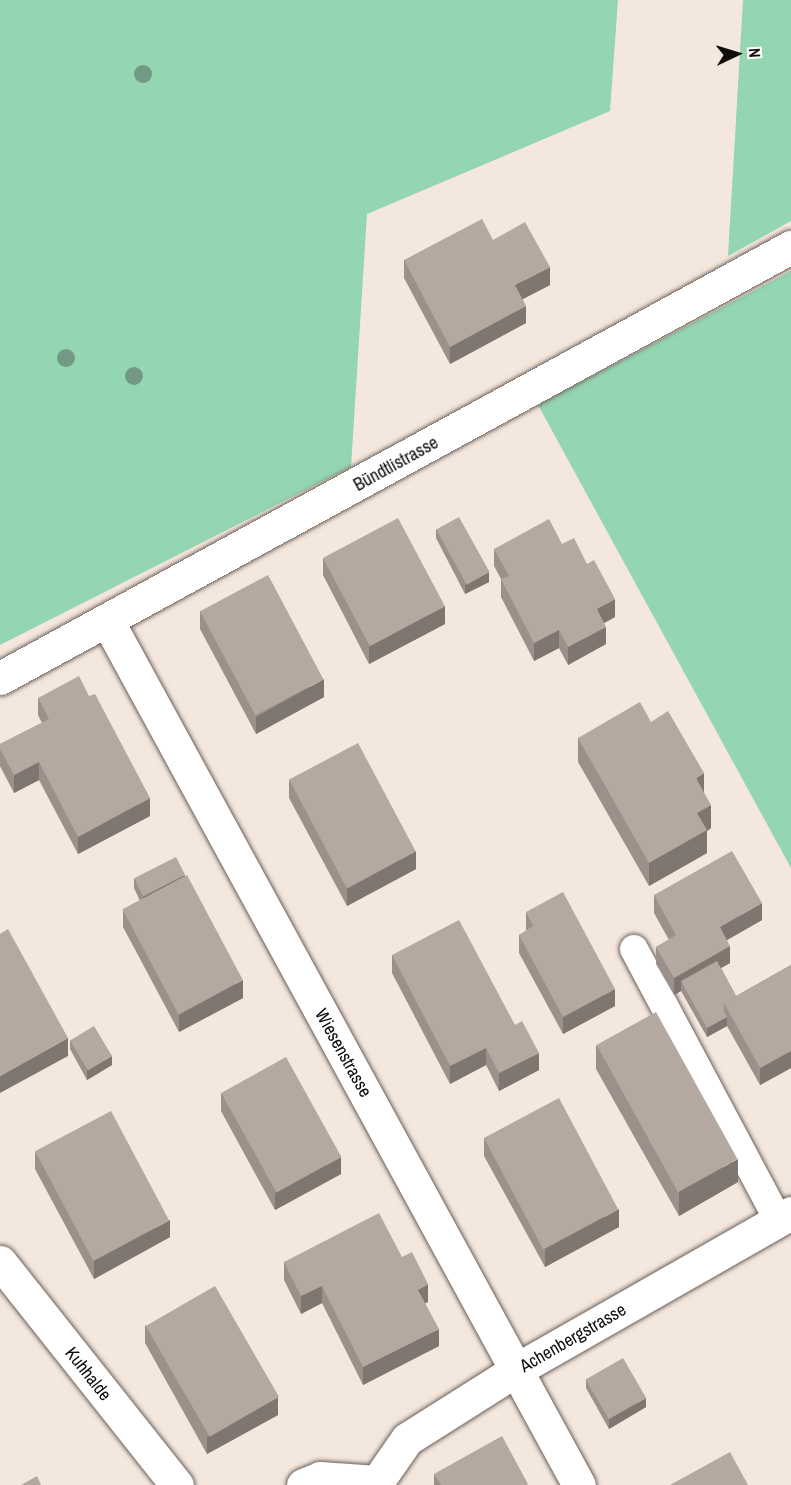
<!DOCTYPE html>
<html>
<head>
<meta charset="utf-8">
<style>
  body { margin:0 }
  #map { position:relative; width:791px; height:1485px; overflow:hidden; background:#f4e7de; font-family:"Archivo Narrow",sans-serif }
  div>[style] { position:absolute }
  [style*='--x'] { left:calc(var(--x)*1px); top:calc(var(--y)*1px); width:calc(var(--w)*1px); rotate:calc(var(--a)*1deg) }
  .green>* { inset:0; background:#94d5b2 }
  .roads { filter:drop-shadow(0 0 2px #6b6058) drop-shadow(0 0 2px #6b6058) }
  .lane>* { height:28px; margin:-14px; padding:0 14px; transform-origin:14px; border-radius:14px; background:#fff }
  .street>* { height:33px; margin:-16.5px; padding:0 16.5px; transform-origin:16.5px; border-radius:16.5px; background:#fff }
  .trees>* { width:18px; height:18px; margin:-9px; border-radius:50%; background:#719983 }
  .wall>* { inset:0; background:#9c908a }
  .shaded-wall>* { inset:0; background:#7f7670 }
  .building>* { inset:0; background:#b5a8a0; transform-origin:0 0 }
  span { translate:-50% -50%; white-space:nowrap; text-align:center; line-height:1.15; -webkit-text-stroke:5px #fff; paint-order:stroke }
  .street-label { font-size:18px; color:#110d0a }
  .north { position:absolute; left:707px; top:24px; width:60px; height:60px; -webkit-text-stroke:4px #fff; paint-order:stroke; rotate:86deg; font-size:16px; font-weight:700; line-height:24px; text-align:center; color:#110d0a }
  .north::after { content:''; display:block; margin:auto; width:21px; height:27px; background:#110d0a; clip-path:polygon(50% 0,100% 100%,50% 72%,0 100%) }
</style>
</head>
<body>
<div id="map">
  <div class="green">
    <div style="clip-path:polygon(0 0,618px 0,610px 111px,367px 214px,351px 467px,0 645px)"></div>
    <div style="clip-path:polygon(743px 0,791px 0,791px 221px,728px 256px)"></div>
    <div style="clip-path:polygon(791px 271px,791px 868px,538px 405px)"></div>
  </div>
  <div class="roads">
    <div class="lane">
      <div style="--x:634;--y:949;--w:307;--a:62"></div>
    </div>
    <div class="street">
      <div style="--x:108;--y:622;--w:983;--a:61.38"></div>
      <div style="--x:0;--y:678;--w:901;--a:-28.59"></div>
      <div style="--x:0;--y:1262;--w:285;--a:51.6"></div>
      <div style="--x:303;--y:1485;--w:18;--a:-22"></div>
      <div style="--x:320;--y:1478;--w:56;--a:4.1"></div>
      <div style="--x:375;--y:1485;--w:56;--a:-55.2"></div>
      <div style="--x:407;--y:1439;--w:129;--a:-32.3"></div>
      <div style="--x:516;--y:1370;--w:317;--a:-29.7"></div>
    </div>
  </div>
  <div class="trees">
    <div style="left:143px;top:74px"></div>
    <div style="left:66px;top:358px"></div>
    <div style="left:134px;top:376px"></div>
  </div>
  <div class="wall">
    <div style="clip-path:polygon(404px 260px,550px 285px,523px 299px,526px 323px,450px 364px,404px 278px)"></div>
    <div style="clip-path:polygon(436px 529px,489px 582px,465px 594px,436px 538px)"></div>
    <div style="clip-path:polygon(562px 544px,615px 617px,604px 623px,606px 644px,568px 665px,559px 648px,534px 661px,501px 597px,501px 579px,494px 566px,494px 549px)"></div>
    <div style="clip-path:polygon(323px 558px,445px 624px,369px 664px,323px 575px)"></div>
    <div style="clip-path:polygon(200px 611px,324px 697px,256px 734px,200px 629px)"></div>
    <div style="clip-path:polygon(38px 698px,150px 816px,78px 854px,39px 780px,14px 793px,0 766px,0 744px,42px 723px,38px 715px)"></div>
    <div style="clip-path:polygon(651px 722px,704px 793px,711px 828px,707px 831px,707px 853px,649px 886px,578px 762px,578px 738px)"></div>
    <div style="clip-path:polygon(289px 780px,416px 869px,347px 906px,289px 798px)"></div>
    <div style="clip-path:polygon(185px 876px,243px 998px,179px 1032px,123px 927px,123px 910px,140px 901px,134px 888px,134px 879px)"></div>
    <div style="clip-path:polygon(654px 895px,762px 920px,727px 940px,730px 963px,721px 968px,736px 996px,791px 965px,791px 1068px,760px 1085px,727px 1026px,707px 1037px,681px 991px,674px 995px,656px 964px,656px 947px,669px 940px,654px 913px)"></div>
    <div style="clip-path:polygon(526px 912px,615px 1006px,563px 1034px,519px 953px,519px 935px,526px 931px)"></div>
    <div style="clip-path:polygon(392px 955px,515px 1025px,539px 1070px,499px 1091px,486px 1065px,450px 1084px,392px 973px)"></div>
    <div style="clip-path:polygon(70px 1040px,112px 1065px,87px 1080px,70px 1049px)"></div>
    <div style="clip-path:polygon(596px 1045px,738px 1182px,679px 1216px,596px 1069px)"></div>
    <div style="clip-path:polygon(221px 1093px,341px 1174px,275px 1210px,221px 1111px)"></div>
    <div style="clip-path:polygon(484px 1138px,619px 1227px,545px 1267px,484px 1156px)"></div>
    <div style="clip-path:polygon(35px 1152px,170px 1237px,94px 1279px,35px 1169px)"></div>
    <div style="clip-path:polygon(402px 1257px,428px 1302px,425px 1303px,439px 1346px,363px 1385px,322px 1303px,301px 1314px,284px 1280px,284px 1262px)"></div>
    <div style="clip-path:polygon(145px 1325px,278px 1415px,207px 1454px,145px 1343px)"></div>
    <div style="clip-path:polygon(586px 1379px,646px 1407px,609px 1429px,586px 1388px)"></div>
    <div style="clip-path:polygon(434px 1474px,528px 1485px,434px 1485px)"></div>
  </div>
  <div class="shaded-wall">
    <div style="clip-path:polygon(550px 267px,550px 285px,515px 303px,515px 285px)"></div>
    <div style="clip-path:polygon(526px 306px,526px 323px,450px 364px,450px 347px)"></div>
    <div style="clip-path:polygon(489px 572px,489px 582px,465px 594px,465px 585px)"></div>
    <div style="clip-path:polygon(615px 599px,615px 617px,597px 627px,597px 609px)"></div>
    <div style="clip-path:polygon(445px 606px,445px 624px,369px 664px,369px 646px)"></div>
    <div style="clip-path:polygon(606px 627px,606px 644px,568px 665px,568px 647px)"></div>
    <div style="clip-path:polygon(559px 630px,559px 648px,534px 661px,534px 643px)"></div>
    <div style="clip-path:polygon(324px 679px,324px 697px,256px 734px,256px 717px)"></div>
    <div style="clip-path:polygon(39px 762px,39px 780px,14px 793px,14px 775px)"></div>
    <div style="clip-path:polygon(704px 773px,704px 797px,696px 778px)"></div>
    <div style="clip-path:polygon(150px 798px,150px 816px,78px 854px,78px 837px)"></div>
    <div style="clip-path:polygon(711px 805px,711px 828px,707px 831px,707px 853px,649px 886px,649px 863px,697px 813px)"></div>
    <div style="clip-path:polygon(416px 851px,416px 869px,347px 906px,347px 889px)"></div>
    <div style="clip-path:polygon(185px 875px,185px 884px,143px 907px,143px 897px)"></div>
    <div style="clip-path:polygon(762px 903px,762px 920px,720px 944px,720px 927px)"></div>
    <div style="clip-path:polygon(730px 946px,730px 963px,685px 988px,681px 981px,681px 991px,674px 995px,674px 978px)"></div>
    <div style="clip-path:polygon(243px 980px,243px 998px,179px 1032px,179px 1015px)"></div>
    <div style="clip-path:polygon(615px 989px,615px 1006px,563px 1034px,563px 1017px)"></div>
    <div style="clip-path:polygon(727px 1017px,727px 1026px,707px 1037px,707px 1028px)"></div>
    <div style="clip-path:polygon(68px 1038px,68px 1056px,0 1093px,0 1076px)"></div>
    <div style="clip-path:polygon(486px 1048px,486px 1065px,450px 1084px,450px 1066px)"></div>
    <div style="clip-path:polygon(791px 1051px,791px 1068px,760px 1085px,760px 1068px)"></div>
    <div style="clip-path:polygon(539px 1053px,539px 1070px,499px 1091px,499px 1073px)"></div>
    <div style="clip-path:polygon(112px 1056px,112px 1065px,87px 1080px,87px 1070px)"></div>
    <div style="clip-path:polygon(341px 1157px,341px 1174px,275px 1210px,275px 1193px)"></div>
    <div style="clip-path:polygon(738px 1159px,738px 1182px,679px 1216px,679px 1192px)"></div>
    <div style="clip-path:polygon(619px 1209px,619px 1227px,545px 1267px,545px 1249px)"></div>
    <div style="clip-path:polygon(170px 1220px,170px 1237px,94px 1279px,94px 1261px)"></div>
    <div style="clip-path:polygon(428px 1284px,428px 1302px,418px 1307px,418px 1290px)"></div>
    <div style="clip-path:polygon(322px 1286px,322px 1303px,301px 1314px,301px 1296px)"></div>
    <div style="clip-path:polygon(439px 1329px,439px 1346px,363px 1385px,363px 1367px)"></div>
    <div style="clip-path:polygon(278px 1397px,278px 1415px,207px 1454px,207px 1437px)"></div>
    <div style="clip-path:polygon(646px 1398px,646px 1407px,609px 1429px,609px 1419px)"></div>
  </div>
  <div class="building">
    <div style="clip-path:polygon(482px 219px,493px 240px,525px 222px,550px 267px,515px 285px,526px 306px,450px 347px,404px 260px)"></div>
    <div style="left:459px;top:517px;width:63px;height:26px;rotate:61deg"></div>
    <div style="left:398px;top:518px;width:100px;height:85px;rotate:62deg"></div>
    <div style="clip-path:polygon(549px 519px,562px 544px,574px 538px,587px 564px,594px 560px,615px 599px,597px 609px,606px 627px,568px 647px,559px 630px,534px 643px,501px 579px,509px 576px,494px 549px)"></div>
    <div style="left:268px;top:575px;width:118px;height:77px;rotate:62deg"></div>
    <div style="clip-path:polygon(79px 676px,89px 696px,95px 694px,150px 798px,78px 837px,39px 762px,14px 775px,0 749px,0 744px,49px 719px,38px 698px)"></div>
    <div style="clip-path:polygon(640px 702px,651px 722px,668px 711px,704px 773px,696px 778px,711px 805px,697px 813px,707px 830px,649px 863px,578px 738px)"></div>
    <div style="left:358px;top:743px;width:123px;height:78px;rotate:62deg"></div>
    <div style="clip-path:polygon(732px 851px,762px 903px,720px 927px,730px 946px,674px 978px,656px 947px,676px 935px,654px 895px)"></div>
    <div style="left:176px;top:857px;width:20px;height:47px;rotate:63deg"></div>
    <div style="left:187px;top:875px;width:119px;height:73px;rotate:62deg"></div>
    <div style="clip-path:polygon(563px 892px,615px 989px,563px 1017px,519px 935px,533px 926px,526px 912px)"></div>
    <div style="clip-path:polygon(459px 920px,515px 1025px,522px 1021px,539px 1053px,499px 1073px,486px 1048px,450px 1066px,392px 955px)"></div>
    <div style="clip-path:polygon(8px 929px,68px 1038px,0 1076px,0 934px)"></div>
    <div style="clip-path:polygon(717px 961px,736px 996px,724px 1003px,724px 1011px,727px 1017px,707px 1028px,681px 981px)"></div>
    <div style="clip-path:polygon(791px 965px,791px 1051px,760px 1068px,724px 1003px)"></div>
    <div style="left:656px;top:1012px;width:168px;height:68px;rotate:61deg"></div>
    <div style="left:94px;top:1026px;width:35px;height:28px;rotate:59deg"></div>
    <div style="left:286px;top:1057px;width:114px;height:74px;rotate:61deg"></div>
    <div style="left:559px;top:1098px;width:126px;height:85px;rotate:62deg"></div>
    <div style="left:111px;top:1111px;width:124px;height:86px;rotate:62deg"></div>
    <div style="clip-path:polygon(379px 1213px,402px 1257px,412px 1252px,428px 1284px,418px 1290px,439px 1329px,363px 1367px,322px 1286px,301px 1296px,284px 1262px)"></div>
    <div style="left:215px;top:1286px;width:128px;height:80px;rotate:60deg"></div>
    <div style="left:623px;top:1358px;width:46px;height:43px;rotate:60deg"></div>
    <div style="clip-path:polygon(502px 1436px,528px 1484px,527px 1485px,441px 1485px,434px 1474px)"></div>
    <div style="clip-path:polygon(730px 1452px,748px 1485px,670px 1485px)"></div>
    <div style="clip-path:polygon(37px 1476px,41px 1485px,21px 1485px)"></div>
  </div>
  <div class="street-label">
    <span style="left:396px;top:464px;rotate:-29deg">Bündtlistrasse</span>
    <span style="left:343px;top:1053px;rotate:61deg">Wiesenstrasse</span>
    <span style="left:573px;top:1338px;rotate:-30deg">Achenbergstrasse</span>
    <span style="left:88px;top:1374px;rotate:52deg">Kuhhalde</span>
  </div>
  <div class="north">N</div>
</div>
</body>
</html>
